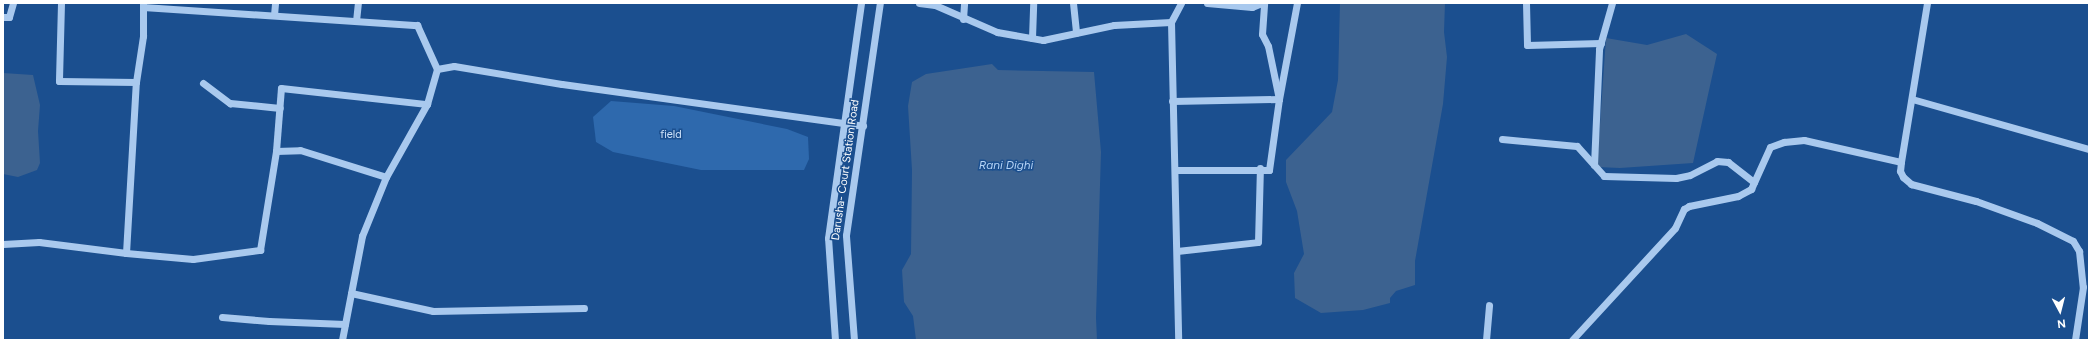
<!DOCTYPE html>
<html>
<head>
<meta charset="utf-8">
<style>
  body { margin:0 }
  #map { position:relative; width:2092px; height:343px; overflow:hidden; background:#1b4f8f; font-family:Figtree,sans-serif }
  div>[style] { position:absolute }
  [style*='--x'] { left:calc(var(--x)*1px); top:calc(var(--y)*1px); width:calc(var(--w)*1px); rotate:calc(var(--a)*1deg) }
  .green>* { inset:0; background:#2e69ad }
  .water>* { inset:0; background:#3c6290 }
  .minor>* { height:7px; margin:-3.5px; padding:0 3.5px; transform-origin:3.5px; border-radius:3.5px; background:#a9c9ee }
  span { translate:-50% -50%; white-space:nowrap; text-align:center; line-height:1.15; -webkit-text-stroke:3px #1b4f8f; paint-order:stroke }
  .park-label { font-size:11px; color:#cfe3fa }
  .street-label { font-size:11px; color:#fff }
  .water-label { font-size:12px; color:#b5d3f5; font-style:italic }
  .frame { position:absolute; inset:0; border:4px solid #fff; pointer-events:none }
  .north { position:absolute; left:2040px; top:291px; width:40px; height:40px; -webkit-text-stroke:3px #1b4f8f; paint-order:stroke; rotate:173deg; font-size:11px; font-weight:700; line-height:16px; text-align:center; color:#fff }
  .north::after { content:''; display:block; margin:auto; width:14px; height:18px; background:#fff; clip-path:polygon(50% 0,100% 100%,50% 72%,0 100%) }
</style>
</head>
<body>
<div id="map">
  <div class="green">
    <div style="clip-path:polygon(611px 101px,674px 106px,787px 129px,808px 137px,809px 159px,804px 170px,701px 170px,613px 152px,596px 142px,593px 117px)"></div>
  </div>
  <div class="water">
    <div style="clip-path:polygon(1340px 3px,1445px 3px,1444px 32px,1447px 57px,1443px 104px,1415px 261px,1415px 285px,1396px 291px,1390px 298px,1390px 303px,1363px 310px,1321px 313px,1295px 298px,1294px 273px,1304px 254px,1297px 211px,1286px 182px,1286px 160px,1332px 112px,1338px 80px)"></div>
    <div style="clip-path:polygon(1686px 34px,1717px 54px,1693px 163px,1620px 168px,1597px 167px,1606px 38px,1647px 45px)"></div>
    <div style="clip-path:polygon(992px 64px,998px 70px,1094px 72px,1101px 152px,1096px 318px,1097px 340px,916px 340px,913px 316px,904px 302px,902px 270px,911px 254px,912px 170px,908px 106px,912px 82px,926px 74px)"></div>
    <div style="clip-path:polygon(3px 73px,33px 75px,40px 105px,38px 131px,40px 163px,37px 170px,18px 177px,3px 174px)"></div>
  </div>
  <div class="minor">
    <div style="--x:61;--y:3;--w:78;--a:91.5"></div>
    <div style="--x:59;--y:81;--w:77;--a:0.7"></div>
    <div style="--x:919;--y:3;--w:16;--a:7"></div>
    <div style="--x:935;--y:5;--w:68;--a:23.5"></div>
    <div style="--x:997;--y:32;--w:47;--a:9.9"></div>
    <div style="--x:1043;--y:40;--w:73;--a:-11.9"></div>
    <div style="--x:1114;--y:25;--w:57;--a:-3"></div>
    <div style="--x:1171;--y:22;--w:318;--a:88.7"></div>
    <div style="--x:1073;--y:3;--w:30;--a:84"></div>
    <div style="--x:1207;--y:3;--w:45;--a:5.1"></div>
    <div style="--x:1252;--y:7;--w:11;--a:-22"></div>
    <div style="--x:1526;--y:3;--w:42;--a:88.6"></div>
    <div style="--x:1527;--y:45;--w:74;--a:-1.5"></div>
    <div style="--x:1927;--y:3;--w:161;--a:99.3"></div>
    <div style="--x:1901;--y:162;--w:9;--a:96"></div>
    <div style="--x:1900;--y:171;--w:7;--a:63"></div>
    <div style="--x:1903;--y:177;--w:11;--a:41"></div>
    <div style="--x:1911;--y:184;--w:67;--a:14.7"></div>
    <div style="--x:1976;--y:201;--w:65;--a:19.8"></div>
    <div style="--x:2037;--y:223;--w:40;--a:26.6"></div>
    <div style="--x:2073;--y:241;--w:12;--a:59"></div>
    <div style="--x:2079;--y:251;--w:36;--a:84"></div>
    <div style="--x:2083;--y:287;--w:54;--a:98.6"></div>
    <div style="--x:143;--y:7;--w:275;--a:3.8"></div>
    <div style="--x:417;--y:25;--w:48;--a:65.6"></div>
    <div style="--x:274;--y:15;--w:12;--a:-85"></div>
    <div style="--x:3;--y:17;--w:6;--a:0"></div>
    <div style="--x:9;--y:17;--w:15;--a:-74"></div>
    <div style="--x:963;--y:19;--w:16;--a:-86"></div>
    <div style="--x:356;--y:21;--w:18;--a:-84"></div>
    <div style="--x:1171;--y:22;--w:21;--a:-62"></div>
    <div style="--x:1032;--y:38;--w:35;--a:-88"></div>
    <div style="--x:203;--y:83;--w:34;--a:37"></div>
    <div style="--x:230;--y:103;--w:50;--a:5.7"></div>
    <div style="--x:1912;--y:99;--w:184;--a:15.8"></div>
    <div style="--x:1172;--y:101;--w:107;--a:-1.1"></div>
    <div style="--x:1279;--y:99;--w:98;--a:-79.4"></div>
    <div style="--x:1502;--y:139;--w:75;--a:5.3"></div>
    <div style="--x:1577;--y:146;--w:40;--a:48"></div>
    <div style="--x:1604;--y:176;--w:72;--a:1.6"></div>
    <div style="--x:1676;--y:178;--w:14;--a:-12"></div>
    <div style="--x:1690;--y:175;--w:30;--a:-27"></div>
    <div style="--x:1717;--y:161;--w:11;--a:5"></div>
    <div style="--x:1728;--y:162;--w:33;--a:38"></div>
    <div style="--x:276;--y:151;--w:63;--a:-85.5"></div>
    <div style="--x:281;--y:88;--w:147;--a:6.3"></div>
    <div style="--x:1594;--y:165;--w:116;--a:-87.5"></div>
    <div style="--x:1599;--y:49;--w:48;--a:-74.2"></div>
    <div style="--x:1175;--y:170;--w:94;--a:0"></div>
    <div style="--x:1269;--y:170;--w:72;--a:-82"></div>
    <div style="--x:1279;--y:99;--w:54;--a:-101.7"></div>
    <div style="--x:1268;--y:46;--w:13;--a:-117"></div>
    <div style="--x:1262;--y:34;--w:31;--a:-86"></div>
    <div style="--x:3;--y:244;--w:36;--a:-3"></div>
    <div style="--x:39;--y:242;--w:88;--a:7.2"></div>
    <div style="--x:126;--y:253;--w:171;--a:-86.7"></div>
    <div style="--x:136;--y:82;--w:47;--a:-81.3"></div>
    <div style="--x:143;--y:36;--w:33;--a:-90"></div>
    <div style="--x:1177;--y:251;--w:81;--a:-6.3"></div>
    <div style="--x:1258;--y:242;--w:74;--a:-88.5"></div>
    <div style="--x:126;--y:253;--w:67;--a:5.1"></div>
    <div style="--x:193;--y:259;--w:68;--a:-7.7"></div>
    <div style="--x:260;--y:250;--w:100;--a:-80.8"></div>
    <div style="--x:276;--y:151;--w:24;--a:-2"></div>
    <div style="--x:300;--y:150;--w:90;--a:17.4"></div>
    <div style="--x:351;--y:293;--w:84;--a:12.4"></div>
    <div style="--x:433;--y:311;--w:151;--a:-1.1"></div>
    <div style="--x:222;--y:317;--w:47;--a:4.9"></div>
    <div style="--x:269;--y:321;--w:76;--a:2.3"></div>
    <div style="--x:342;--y:340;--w:106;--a:-79.1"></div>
    <div style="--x:362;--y:236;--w:64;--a:-67.9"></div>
    <div style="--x:386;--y:177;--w:84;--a:-60.7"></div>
    <div style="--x:427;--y:104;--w:36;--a:-74"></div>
    <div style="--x:437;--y:69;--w:17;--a:-10"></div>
    <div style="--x:454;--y:66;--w:109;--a:9.5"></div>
    <div style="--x:562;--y:84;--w:304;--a:7.9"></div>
    <div style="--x:835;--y:340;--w:102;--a:-93.9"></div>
    <div style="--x:828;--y:238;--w:237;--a:-82"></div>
    <div style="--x:854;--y:340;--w:105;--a:-94.4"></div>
    <div style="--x:846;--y:235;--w:234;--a:-81.7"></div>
    <div style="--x:1486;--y:340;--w:35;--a:-85"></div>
    <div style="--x:1572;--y:340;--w:152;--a:-47.4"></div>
    <div style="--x:1675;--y:228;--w:21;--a:-65"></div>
    <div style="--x:1684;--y:209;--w:6;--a:-31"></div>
    <div style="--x:1689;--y:206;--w:50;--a:-11.5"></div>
    <div style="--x:1738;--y:196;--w:15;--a:-28"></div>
    <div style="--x:1751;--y:189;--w:46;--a:-65.7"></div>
    <div style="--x:1770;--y:147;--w:15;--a:-20"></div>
    <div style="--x:1784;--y:142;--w:20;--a:-6"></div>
    <div style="--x:1804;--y:140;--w:99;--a:12.8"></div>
  </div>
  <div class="park-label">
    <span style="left:671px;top:135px">field</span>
  </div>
  <div class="street-label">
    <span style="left:846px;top:170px;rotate:-82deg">Darusha- Court Station Road</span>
  </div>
  <div class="water-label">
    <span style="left:1006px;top:166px">Rani Dighi</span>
  </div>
  <div class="frame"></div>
  <div class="north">N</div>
</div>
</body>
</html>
